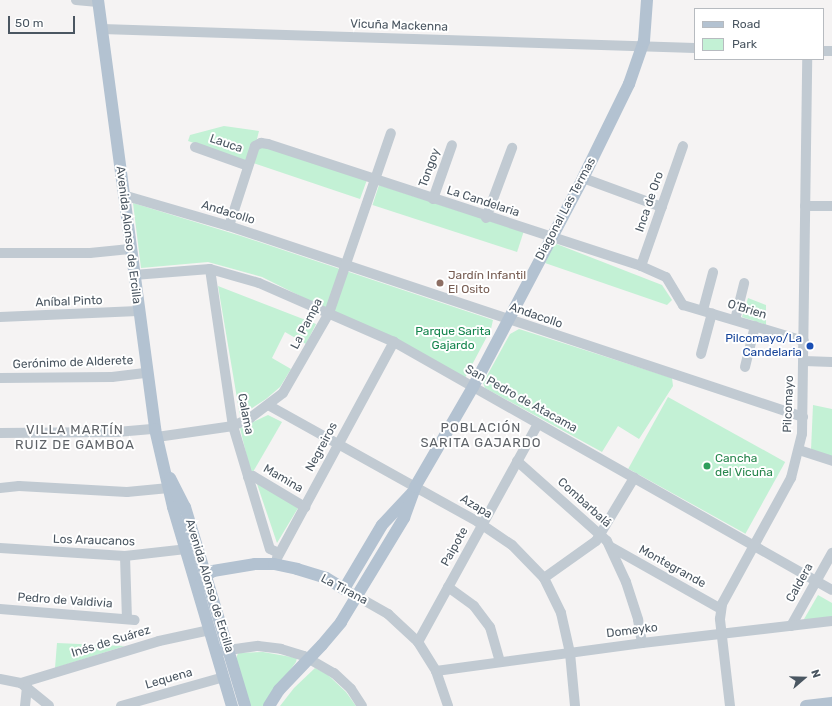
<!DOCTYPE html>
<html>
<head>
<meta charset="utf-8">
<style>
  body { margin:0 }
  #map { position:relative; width:832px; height:706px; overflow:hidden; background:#f5f3f3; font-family:Rubik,sans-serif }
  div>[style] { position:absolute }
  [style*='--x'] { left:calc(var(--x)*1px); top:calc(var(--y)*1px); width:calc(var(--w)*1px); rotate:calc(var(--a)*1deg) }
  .green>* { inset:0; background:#c3f1d5; transform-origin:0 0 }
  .minor>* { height:10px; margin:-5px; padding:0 5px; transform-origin:5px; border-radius:5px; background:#c1cad2 }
  .major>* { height:12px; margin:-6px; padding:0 6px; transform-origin:6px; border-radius:6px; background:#b3c2d1 }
  .dots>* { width:11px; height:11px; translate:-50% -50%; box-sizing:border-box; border:2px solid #fff; border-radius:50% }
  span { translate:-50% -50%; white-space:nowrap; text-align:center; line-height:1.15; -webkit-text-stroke:4px #fff; paint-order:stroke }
  .street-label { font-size:12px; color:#4a5661 }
  .education-label { font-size:12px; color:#785e54 }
  .left { translate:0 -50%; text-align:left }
  .park-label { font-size:12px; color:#17864f }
  .transit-label { font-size:12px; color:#164399 }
  .right { translate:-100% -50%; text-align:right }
  .leisure-label { font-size:12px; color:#27864d }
  .neighbourhood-label { font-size:13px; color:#5f6368; letter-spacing:1px }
  .legend { position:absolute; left:694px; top:8px; width:130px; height:52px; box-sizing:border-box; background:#fff; border:1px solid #b7bbc0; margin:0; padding:5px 7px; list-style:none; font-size:12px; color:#4a5661 }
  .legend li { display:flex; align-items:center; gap:8px; height:20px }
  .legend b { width:20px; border:1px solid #b7bbc0 }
  .north { position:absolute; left:784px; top:658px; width:40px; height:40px; -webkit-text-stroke:3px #fff; paint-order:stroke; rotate:70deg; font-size:11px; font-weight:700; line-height:16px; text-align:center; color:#4a5661 }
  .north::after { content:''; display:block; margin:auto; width:14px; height:18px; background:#4a5661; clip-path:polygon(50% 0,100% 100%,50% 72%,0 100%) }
  .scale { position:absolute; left:8px; top:16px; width:67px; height:18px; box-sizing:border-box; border:2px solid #4a5661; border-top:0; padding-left:5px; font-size:12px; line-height:14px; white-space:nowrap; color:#4a5661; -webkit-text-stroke:3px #fff; paint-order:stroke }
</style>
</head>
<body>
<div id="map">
  <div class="green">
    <div style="clip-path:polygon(224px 126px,259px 131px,257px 139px,368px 177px,360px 199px,188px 141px,190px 135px)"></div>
    <div style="left:379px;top:185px;width:152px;height:21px;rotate:18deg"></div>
    <div style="clip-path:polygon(133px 203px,241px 236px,493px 320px,491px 329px,465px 378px,262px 277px,208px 262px,141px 268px)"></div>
    <div style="clip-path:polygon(554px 243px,662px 285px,672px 300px,667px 305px,545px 263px)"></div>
    <div style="clip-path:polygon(218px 286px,316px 324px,306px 344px,285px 332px,272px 358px,291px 369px,280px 387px,266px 399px,240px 416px)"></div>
    <div style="clip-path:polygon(748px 298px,766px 305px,766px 325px,742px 317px)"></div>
    <div style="clip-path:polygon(519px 329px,672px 378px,673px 386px,639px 439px,618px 426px,602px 452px,485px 388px,483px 383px,510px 334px)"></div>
    <div style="left:668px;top:397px;width:134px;height:82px;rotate:29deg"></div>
    <div style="clip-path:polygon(813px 405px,832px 409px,832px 457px,811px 450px)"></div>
    <div style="clip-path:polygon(268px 415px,282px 422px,253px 472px,250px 470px,240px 428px)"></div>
    <div style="clip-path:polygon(256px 481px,298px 508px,277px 543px)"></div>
    <div style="clip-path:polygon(818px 595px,832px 603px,832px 622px,800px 626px)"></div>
    <div style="clip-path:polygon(57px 643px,125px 646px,55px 668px)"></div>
    <div style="clip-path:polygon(263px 652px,297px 658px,296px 662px,264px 706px,250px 706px,236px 659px,238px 653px)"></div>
    <div style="clip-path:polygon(315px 668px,327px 674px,346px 692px,356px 706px,280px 706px,294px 688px)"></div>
  </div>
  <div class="minor">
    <div style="--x:76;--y:0;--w:22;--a:5"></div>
    <div style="--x:102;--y:29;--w:593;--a:1.84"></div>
    <div style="--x:823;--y:51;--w:9;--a:0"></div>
    <div style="--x:195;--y:147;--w:56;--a:19.7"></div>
    <div style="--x:583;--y:178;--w:84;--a:20.2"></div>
    <div style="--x:123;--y:195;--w:110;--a:16.3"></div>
    <div style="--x:229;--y:226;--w:605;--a:18.4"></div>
    <div style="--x:433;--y:199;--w:57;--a:-70.6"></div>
    <div style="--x:805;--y:206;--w:27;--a:0"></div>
    <div style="--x:486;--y:218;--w:75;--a:-69.6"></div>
    <div style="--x:229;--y:226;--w:84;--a:-72"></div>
    <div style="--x:255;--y:146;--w:7;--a:-27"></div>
    <div style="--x:261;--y:143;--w:7;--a:8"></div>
    <div style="--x:268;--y:144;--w:392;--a:18.1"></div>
    <div style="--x:641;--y:266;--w:27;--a:24"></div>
    <div style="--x:666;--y:277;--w:33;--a:59"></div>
    <div style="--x:683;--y:305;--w:126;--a:16.6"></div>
    <div style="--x:0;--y:253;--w:90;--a:0"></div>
    <div style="--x:90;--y:253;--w:40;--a:-5.7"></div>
    <div style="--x:641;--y:266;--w:127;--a:-70.7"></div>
    <div style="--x:210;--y:269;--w:159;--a:81.7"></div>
    <div style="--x:233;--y:426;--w:128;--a:73.3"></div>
    <div style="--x:270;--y:549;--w:10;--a:24"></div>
    <div style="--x:134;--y:275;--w:76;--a:-4.5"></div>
    <div style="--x:210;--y:269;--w:51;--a:15.9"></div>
    <div style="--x:259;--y:283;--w:147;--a:23.6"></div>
    <div style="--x:394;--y:342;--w:503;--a:29.52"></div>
    <div style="--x:703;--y:310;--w:39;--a:-75"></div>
    <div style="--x:0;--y:317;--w:138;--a:-2.5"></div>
    <div style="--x:735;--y:320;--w:38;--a:-76"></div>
    <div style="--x:701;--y:354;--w:42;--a:-75"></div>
    <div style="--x:804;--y:361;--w:28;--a:2"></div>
    <div style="--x:745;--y:367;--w:42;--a:-76.3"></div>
    <div style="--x:0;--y:378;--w:112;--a:-0.5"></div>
    <div style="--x:112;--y:377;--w:35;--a:-7"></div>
    <div style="--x:268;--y:405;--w:240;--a:29.1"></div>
    <div style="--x:478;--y:522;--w:41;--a:34.1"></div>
    <div style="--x:512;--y:545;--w:46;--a:45.9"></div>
    <div style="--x:544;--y:578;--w:39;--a:64"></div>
    <div style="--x:561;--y:613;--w:41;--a:77.3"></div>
    <div style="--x:570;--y:653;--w:53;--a:84.6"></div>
    <div style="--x:0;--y:433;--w:117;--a:-0.5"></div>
    <div style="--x:117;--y:432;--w:38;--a:-5"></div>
    <div style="--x:157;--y:437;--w:77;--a:-8.2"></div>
    <div style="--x:233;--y:426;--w:19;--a:-25"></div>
    <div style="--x:250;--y:418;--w:41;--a:-37.1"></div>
    <div style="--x:283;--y:393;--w:92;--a:-60.1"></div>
    <div style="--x:329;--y:313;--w:190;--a:-71"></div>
    <div style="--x:799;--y:450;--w:35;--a:18"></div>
    <div style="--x:517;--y:461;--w:120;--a:41.6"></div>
    <div style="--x:607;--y:541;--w:45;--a:65.1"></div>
    <div style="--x:626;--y:582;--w:40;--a:72"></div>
    <div style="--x:638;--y:620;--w:23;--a:80"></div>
    <div style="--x:248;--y:477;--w:5;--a:-11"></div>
    <div style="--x:253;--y:476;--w:61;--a:30.8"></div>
    <div style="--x:0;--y:488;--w:19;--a:-6"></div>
    <div style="--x:19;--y:486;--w:108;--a:3.2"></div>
    <div style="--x:127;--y:492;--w:42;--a:-5.4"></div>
    <div style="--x:611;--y:547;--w:126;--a:29.4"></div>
    <div style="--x:0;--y:548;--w:125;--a:3.7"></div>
    <div style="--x:125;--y:556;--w:61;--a:-6.5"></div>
    <div style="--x:125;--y:556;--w:63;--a:88.2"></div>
    <div style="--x:277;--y:558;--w:246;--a:-61.6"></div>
    <div style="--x:544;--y:578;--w:64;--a:-35.4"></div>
    <div style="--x:596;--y:541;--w:74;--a:-58.9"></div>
    <div style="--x:448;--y:587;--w:32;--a:36"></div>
    <div style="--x:474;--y:606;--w:26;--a:53"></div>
    <div style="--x:490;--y:627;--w:36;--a:74"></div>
    <div style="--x:344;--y:589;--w:51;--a:29.6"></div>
    <div style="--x:388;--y:614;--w:41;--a:43"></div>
    <div style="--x:418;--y:642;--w:34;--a:58"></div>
    <div style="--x:436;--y:671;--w:37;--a:71"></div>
    <div style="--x:0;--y:609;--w:135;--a:4.7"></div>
    <div style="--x:791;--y:626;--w:84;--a:-60.7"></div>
    <div style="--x:418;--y:642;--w:249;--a:-61.2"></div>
    <div style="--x:221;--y:651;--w:37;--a:-8"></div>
    <div style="--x:258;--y:646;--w:23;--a:7"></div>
    <div style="--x:281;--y:649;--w:24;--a:17"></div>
    <div style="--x:304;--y:656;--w:34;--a:30"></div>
    <div style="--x:334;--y:673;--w:23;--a:43"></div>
    <div style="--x:351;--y:689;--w:20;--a:57"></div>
    <div style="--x:436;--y:671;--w:208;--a:-7.7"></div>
    <div style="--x:642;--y:643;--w:191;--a:-6.6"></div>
    <div style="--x:0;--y:679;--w:21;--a:11"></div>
    <div style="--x:21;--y:683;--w:36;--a:39"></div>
    <div style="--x:21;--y:683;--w:144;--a:-16.9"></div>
    <div style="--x:159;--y:641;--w:52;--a:-12.2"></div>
    <div style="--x:25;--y:706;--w:19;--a:-84"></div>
    <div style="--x:121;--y:706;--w:107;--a:-15.7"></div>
    <div style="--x:730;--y:706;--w:88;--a:-96.6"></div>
    <div style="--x:720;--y:619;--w:15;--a:-82"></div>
    <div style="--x:722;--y:604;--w:144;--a:-61.3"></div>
    <div style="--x:791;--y:478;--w:45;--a:-76"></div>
    <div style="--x:802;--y:434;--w:375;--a:-89.2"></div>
  </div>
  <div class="major">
    <div style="--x:98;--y:0;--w:433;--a:82.4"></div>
    <div style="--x:155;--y:429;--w:80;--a:77"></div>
    <div style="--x:173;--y:507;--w:208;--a:73.5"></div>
    <div style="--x:170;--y:478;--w:33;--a:63"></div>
    <div style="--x:185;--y:507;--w:208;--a:73.2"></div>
    <div style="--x:199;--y:590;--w:12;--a:-76"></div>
    <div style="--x:202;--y:578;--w:13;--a:-32"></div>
    <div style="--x:213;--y:571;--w:43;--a:-9.5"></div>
    <div style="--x:255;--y:564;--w:19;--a:0"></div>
    <div style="--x:274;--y:564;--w:24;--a:12"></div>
    <div style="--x:297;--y:569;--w:30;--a:17"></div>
    <div style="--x:326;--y:578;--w:21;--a:31"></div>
    <div style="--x:344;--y:589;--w:74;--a:-59.3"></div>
    <div style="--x:382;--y:525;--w:44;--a:-46.8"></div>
    <div style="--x:269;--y:706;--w:19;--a:-58"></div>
    <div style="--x:279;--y:690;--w:62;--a:-46.3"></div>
    <div style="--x:322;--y:645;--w:30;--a:-50"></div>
    <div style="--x:341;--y:622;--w:122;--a:-58.8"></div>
    <div style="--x:404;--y:518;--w:33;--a:-70"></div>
    <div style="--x:415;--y:487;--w:116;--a:-59.9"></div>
    <div style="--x:473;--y:387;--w:236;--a:-62.2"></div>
    <div style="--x:583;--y:178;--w:105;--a:-63.9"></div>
    <div style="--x:629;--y:84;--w:46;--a:-70.8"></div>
    <div style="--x:644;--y:41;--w:41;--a:-85.8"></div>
    <div style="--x:806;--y:706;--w:26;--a:-7"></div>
  </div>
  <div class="dots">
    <div style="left:440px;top:283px;background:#8d6e63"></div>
    <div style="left:810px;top:346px;background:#1a4fb4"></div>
    <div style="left:707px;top:466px;background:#2e9e5b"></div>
  </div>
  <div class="street-label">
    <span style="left:399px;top:26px;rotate:2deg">Vicuña Mackenna</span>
    <span style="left:226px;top:144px;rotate:19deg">Lauca</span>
    <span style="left:430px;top:168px;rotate:-70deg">Tongoy</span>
    <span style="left:483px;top:202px;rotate:18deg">La Candelaria</span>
    <span style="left:650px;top:202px;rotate:-71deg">Inca de Oro</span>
    <span style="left:566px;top:209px;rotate:-62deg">Diagonal Las Termas</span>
    <span style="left:228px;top:213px;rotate:17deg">Andacollo</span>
    <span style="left:128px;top:235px;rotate:83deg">Avenida Alonso de Ercilla</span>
    <span style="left:69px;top:302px;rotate:-2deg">Aníbal Pinto</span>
    <span style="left:747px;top:310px;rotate:17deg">O'Brien</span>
    <span style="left:536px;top:316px;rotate:19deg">Andacollo</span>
    <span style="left:307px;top:324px;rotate:-63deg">La Pampa</span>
    <span style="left:73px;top:363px;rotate:-2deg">Gerónimo de Alderete</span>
    <span style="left:521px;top:399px;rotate:29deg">San Pedro de Atacama</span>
    <span style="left:789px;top:404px;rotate:-88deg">Pilcomayo</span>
    <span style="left:245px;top:414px;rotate:79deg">Calama</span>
    <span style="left:322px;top:447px;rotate:-62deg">Negreiros</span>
    <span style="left:283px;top:479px;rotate:30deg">Mamina</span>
    <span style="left:584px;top:503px;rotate:42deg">Combarbalá</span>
    <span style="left:476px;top:507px;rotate:31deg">Azapa</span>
    <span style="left:94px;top:541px;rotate:2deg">Los Araucanos</span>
    <span style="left:455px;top:547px;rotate:-61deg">Paipote</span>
    <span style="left:672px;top:567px;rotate:29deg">Montegrande</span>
    <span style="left:800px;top:583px;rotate:-61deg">Caldera</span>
    <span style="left:209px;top:586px;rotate:73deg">Avenida Alonso de Ercilla</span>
    <span style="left:344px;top:590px;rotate:28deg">La Tirana</span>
    <span style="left:65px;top:601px;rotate:4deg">Pedro de Valdivia</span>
    <span style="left:632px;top:631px;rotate:-7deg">Domeyko</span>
    <span style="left:111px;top:642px;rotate:-17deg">Inés de Suárez</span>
    <span style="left:169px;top:679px;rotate:-16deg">Lequena</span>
  </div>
  <div class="education-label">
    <span class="left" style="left:448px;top:283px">Jardín Infantil<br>El Osito</span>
  </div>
  <div class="park-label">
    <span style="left:453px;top:339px">Parque Sarita<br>Gajardo</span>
  </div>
  <div class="transit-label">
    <span class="right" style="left:802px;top:346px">Pilcomayo/La<br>Candelaria</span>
  </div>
  <div class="leisure-label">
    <span class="left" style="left:715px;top:466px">Cancha<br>del Vicuña</span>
  </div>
  <div class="neighbourhood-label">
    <span style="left:481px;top:436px">POBLACIÓN<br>SARITA GAJARDO</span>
    <span style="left:75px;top:438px">VILLA MARTÍN<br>RUIZ DE GAMBOA</span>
  </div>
  <ul class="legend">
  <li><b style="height:5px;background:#b3c2d1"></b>Road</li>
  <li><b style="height:11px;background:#c3f1d5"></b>Park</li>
  </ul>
  <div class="north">N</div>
  <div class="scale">50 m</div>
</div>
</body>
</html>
